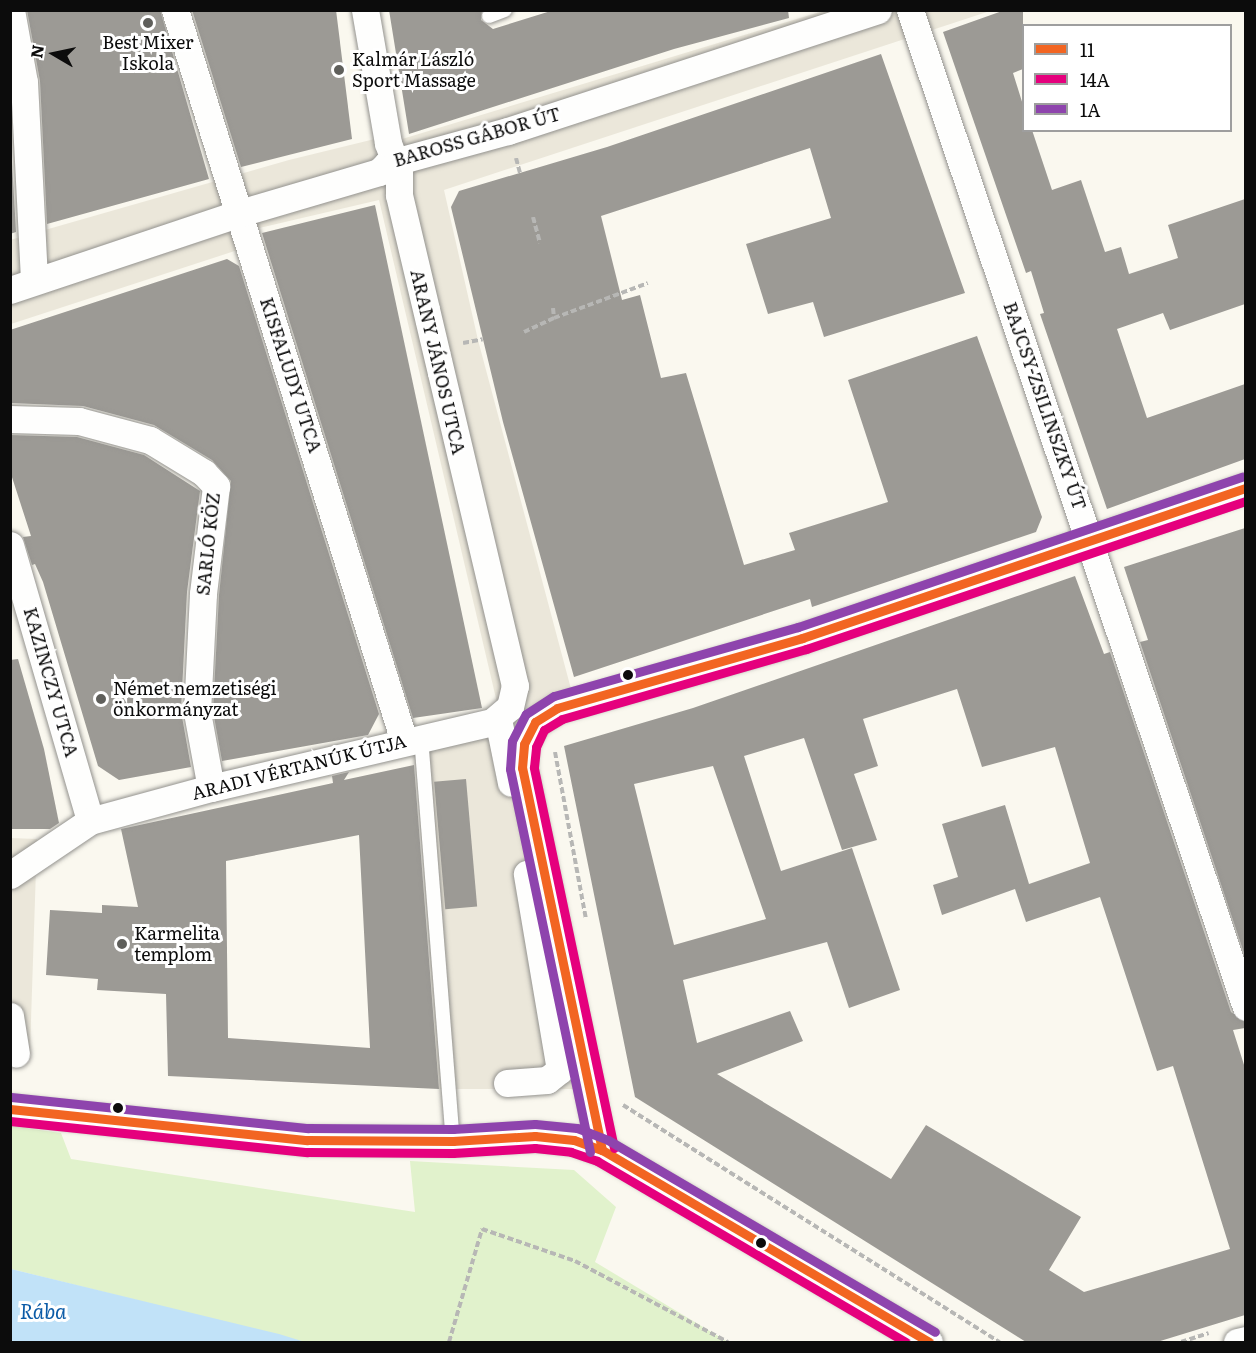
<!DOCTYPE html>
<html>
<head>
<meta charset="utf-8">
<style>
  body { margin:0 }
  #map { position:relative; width:1256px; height:1353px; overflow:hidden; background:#faf8ef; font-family:Literata,serif }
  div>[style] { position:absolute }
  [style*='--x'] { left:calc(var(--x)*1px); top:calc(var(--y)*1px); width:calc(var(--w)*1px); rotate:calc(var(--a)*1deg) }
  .green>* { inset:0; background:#e1f2cc }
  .plaza>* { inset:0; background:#ebe7da }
  .water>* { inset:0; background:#c1e2f8 }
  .building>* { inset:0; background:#9c9a95; transform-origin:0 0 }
  .path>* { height:4px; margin-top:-2px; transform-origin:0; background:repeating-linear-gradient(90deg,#b7b7b5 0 6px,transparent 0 9px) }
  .roads { filter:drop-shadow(0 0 2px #93928e) drop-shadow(0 0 2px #93928e) }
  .lane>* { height:14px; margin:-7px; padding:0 7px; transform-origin:7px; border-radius:7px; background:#fefefd }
  .street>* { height:27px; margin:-13.5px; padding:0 13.5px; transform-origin:13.5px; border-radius:13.5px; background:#fefefd }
  .bus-1>* { height:9px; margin:-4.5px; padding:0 4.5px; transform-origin:4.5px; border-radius:4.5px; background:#f26522 }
  .bus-2>* { height:9px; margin:-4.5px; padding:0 4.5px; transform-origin:4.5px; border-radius:4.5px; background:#e5007d }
  .bus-3>* { height:9px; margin:-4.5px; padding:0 4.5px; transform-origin:4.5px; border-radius:4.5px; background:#8e44ad }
  .dots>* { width:16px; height:16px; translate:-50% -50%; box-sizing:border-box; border:3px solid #fff; border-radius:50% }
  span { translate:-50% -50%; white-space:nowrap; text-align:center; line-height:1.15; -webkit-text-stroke:6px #fff; paint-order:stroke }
  .poi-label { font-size:18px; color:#0c0c0c }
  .left { translate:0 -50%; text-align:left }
  .street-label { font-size:18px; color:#0c0c0c }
  .water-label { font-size:20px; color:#0b5ba7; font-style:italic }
  .frame { position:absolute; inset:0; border:12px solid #0c0c0c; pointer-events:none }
  .legend { position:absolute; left:1022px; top:24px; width:210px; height:108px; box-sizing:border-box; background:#fff; border:2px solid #9e9e9e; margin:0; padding:8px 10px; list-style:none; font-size:18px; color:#0c0c0c }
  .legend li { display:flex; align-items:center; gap:12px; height:30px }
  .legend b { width:30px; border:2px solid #9e9e9e }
  .north { position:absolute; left:24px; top:24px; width:60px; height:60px; -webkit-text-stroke:4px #fff; paint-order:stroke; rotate:279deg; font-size:16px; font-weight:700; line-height:24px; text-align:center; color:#0c0c0c }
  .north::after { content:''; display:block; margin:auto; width:21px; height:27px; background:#0c0c0c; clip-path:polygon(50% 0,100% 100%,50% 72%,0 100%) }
</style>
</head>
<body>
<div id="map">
  <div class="green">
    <div style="clip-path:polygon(11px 1126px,61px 1133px,71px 1159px,415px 1212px,410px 1161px,574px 1170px,616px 1207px,595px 1262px,728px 1342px,305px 1342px,11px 1269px)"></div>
  </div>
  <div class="plaza">
    <div style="clip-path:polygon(823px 11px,990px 11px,444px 190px,478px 340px,575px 704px,528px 734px,590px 1089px,439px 1089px,414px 739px,498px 707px,379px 200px,247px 231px,250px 246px,11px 324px,10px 240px,289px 160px,387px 136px,389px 143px)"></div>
    <div style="clip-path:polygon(10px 838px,37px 839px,30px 1051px,11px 1055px)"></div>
  </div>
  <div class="water">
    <div style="clip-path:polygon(11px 1269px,279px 1334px,305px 1342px,11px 1342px)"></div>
  </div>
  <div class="building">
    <div style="clip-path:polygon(27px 10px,160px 10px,209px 179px,47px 224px,40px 81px)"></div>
    <div style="clip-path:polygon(192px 10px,336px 10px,352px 139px,241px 167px)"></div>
    <div style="clip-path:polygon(389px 10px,482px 10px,481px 20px,493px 29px,554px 10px,788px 10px,789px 18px,674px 49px,409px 134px)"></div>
    <div style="clip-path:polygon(1005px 10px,1023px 10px,1023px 69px,1013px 73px,1023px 105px,1023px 130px,1032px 130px,1052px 190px,1081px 180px,1105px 252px,1121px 247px,1129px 274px,1178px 258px,1168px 225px,1245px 199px,1245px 304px,1170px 330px,1163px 313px,1117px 329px,1147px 418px,1245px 384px,1245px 459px,1107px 509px,1040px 314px,1044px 313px,1031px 271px,1026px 273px,943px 32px)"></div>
    <div style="clip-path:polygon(881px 54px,965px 293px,824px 337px,813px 302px,768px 314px,746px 244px,831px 218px,810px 148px,601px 216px,622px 300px,640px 295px,661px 378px,686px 373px,744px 565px,795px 550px,789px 533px,888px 502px,848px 380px,977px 336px,1042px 517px,1036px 532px,812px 607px,810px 599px,574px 677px,503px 422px,451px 207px,459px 191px,607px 147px)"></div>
    <div style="clip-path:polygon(10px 127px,16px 232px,10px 234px)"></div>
    <div style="clip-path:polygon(375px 205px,482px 708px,413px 718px,262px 233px)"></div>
    <div style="clip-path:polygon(227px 259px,239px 266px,379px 714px,368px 735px,222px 761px,213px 711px,219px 595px,231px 481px,212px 460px,154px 425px,83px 406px,10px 403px,10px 330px)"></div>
    <div style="clip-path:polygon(10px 435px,77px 437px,144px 455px,200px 491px,187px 592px,181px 711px,191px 767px,119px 780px,98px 766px,43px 582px,35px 564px,32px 565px,23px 537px,31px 536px,10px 471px)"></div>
    <div style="clip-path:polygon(1245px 528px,1245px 956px,1140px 642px,1148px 640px,1124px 567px)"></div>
    <div style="clip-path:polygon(evenodd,1075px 576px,1104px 654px,1110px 652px,1231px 1012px,1245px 1022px,1245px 1028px,1233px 1030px,1245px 1068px,1245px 1315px,1157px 1342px,1026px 1342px,635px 1097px,564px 746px,693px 708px,1075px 576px,957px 689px,982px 767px,1055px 747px,1090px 863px,1029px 884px,1005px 805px,942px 824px,958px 877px,933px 885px,942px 915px,1015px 889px,1026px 922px,1100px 897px,1157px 1071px,1173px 1066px,1230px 1249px,1084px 1292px,1049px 1270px,1081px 1217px,926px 1125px,891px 1179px,717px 1074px,803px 1041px,790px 1011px,697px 1043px,683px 980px,827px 942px,849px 1008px,900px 990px,852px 848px,781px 871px,744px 756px,804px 738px,842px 850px,877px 840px,854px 774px,878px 766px,863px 719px,957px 689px,1075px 576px,713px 766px,766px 919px,674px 945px,634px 784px,713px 766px)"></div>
    <div style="clip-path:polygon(18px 659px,44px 749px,59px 823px,50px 829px,10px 829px,10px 660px)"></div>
    <div style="clip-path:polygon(evenodd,414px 765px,439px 1089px,168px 1076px,166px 994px,97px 990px,98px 979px,46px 975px,50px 910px,102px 913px,102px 905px,138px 907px,121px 829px,333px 783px,332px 776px,349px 772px,344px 780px,414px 765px,359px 835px,370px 1048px,228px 1038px,226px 861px,359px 835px)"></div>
    <div style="left:466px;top:779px;width:128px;height:32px;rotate:85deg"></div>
  </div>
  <div class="path">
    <div style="--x:516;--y:158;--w:16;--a:75"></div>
    <div style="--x:533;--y:217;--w:27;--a:75"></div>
    <div style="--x:553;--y:308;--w:10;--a:84"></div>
    <div style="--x:554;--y:318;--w:100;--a:-20.4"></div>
    <div style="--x:524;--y:332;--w:33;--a:-25"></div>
    <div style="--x:463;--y:343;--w:20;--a:-11"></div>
    <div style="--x:555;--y:752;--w:170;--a:79.5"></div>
    <div style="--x:623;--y:1105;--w:445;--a:32.2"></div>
    <div style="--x:449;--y:1342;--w:118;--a:-73.7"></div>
    <div style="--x:482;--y:1229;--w:98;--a:19"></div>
    <div style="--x:575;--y:1261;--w:173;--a:27.9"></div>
    <div style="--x:1181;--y:1342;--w:29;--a:-18"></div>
  </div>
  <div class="roads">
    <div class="lane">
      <div style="--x:489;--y:16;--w:17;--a:-21"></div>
      <div style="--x:421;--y:737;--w:405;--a:85.5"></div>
    </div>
    <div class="street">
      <div style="--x:11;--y:10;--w:73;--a:79.8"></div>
      <div style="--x:24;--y:82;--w:199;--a:87.1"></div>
      <div style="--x:175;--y:10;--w:766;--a:72.61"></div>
      <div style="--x:910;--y:10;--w:1052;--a:71.38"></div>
      <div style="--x:10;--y:290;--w:243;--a:-18.5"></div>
      <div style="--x:240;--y:213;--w:145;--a:-16.4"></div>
      <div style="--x:379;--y:172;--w:11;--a:-45"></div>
      <div style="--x:387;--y:164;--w:125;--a:-15.3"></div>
      <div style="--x:508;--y:131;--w:389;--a:-18.1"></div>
      <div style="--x:10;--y:419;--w:69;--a:1.7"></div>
      <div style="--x:79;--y:421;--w:73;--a:15"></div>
      <div style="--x:150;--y:440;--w:63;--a:31.4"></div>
      <div style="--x:204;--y:473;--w:18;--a:47"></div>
      <div style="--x:216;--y:486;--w:109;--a:96.9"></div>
      <div style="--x:203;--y:594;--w:118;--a:92.9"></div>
      <div style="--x:197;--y:712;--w:77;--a:79.6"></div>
      <div style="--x:10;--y:545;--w:287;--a:73.8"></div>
      <div style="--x:498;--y:719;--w:65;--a:78.5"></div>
      <div style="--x:10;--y:875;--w:97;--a:-34"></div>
      <div style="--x:90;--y:821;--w:125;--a:-15.3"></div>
      <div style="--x:211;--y:788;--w:289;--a:-13.2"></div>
      <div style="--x:492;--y:722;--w:23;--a:-40"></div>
      <div style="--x:510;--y:707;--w:22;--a:-77"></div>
      <div style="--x:515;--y:686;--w:505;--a:-103.29"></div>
      <div style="--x:399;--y:195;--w:23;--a:-90"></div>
      <div style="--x:399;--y:172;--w:31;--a:-111"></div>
      <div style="--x:388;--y:143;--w:135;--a:-99.8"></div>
      <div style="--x:10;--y:1016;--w:38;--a:81"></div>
      <div style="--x:507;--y:1083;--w:40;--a:-4.3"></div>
      <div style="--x:547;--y:1080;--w:16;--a:-38"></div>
      <div style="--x:560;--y:1070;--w:199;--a:-99.6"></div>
      <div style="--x:10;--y:1109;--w:299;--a:6"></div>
      <div style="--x:307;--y:1140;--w:146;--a:0.4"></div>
      <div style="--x:453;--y:1141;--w:82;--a:-3.5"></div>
      <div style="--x:535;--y:1136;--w:39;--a:6"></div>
      <div style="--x:574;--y:1140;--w:30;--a:20"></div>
      <div style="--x:602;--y:1150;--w:379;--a:30.4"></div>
      <div style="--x:602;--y:1150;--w:390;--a:-101.8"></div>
      <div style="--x:522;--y:768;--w:24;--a:-85"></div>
      <div style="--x:524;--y:744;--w:25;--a:-63"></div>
      <div style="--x:535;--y:722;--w:26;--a:-32"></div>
      <div style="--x:557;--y:708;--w:255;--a:-15.9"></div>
      <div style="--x:802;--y:638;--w:469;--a:-18.7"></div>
      <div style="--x:1237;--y:1342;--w:9;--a:-13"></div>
    </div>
  </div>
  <div class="bus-1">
    <div style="--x:10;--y:1109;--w:299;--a:6"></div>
    <div style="--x:307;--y:1140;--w:146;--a:0.4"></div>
    <div style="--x:453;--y:1141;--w:82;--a:-3.5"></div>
    <div style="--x:535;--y:1136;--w:39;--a:6"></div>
    <div style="--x:574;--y:1140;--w:30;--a:20"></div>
    <div style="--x:602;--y:1150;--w:379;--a:30.4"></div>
    <div style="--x:602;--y:1150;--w:390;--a:-101.8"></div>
    <div style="--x:522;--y:768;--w:24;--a:-85"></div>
    <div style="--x:524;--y:744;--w:25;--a:-63"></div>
    <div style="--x:535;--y:722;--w:26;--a:-32"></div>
    <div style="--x:557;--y:708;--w:255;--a:-15.9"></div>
    <div style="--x:802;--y:638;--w:469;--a:-18.7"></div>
  </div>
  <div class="bus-2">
    <div style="--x:10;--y:1121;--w:299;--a:6"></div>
    <div style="--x:307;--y:1152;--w:146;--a:0.4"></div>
    <div style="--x:453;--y:1153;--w:82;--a:-3.5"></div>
    <div style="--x:535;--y:1148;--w:36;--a:6"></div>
    <div style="--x:571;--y:1152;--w:28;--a:19"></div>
    <div style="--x:597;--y:1161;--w:358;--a:30.4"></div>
    <div style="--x:614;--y:1148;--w:389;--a:-101.9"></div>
    <div style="--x:534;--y:767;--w:20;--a:-84"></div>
    <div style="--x:536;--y:747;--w:19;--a:-65"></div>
    <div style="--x:544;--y:730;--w:21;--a:-31"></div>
    <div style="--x:562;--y:719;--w:254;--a:-16"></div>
    <div style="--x:806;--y:649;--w:464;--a:-18.6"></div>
  </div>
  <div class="bus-3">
    <div style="--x:11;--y:1097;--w:299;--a:6"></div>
    <div style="--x:308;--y:1128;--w:145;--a:0.4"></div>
    <div style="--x:453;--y:1129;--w:82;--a:-3.5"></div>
    <div style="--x:535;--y:1124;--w:42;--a:5.4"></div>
    <div style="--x:577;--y:1128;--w:33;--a:21"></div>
    <div style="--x:608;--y:1140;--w:379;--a:30.4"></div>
    <div style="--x:590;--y:1152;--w:391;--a:-101.8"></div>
    <div style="--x:510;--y:769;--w:28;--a:-86"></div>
    <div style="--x:512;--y:741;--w:30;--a:-63"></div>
    <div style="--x:526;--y:714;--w:33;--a:-33"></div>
    <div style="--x:554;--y:696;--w:254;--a:-15.8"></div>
    <div style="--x:798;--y:627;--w:469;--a:-18.7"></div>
  </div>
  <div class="dots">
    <div style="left:148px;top:23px;background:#5f5f5b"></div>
    <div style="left:339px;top:70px;background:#5f5f5b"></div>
    <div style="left:628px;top:675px;background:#0c0c0c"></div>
    <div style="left:101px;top:699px;background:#5f5f5b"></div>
    <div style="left:122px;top:944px;background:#5f5f5b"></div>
    <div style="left:118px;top:1108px;background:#0c0c0c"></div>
    <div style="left:761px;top:1243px;background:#0c0c0c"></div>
  </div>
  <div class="poi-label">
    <span style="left:148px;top:53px">Best Mixer<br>Iskola</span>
    <span class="left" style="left:352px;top:70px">Kalmár László<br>Sport Massage</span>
    <span class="left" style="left:113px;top:699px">Német nemzetiségi<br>önkormányzat</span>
    <span class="left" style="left:134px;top:944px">Karmelita<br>templom</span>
  </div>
  <div class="street-label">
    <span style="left:477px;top:137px;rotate:-16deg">BAROSS GÁBOR ÚT</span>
    <span style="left:438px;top:362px;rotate:77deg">ARANY JÁNOS UTCA</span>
    <span style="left:291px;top:375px;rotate:72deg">KISFALUDY UTCA</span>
    <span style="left:1045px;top:406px;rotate:71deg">BAJCSY-ZSILINSZKY ÚT</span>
    <span style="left:208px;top:544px;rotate:-84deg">SARLÓ KÖZ</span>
    <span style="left:51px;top:682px;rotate:74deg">KAZINCZY UTCA</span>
    <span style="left:299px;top:767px;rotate:-14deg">ARADI VÉRTANÚK ÚTJA</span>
  </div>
  <div class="water-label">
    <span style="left:43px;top:1310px">Rába</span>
  </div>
  <div class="frame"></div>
  <ul class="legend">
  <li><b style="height:8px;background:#f26522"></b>11</li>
  <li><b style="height:8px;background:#e5007d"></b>14A</li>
  <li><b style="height:8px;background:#8e44ad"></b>1A</li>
  </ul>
  <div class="north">N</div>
</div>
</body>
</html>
